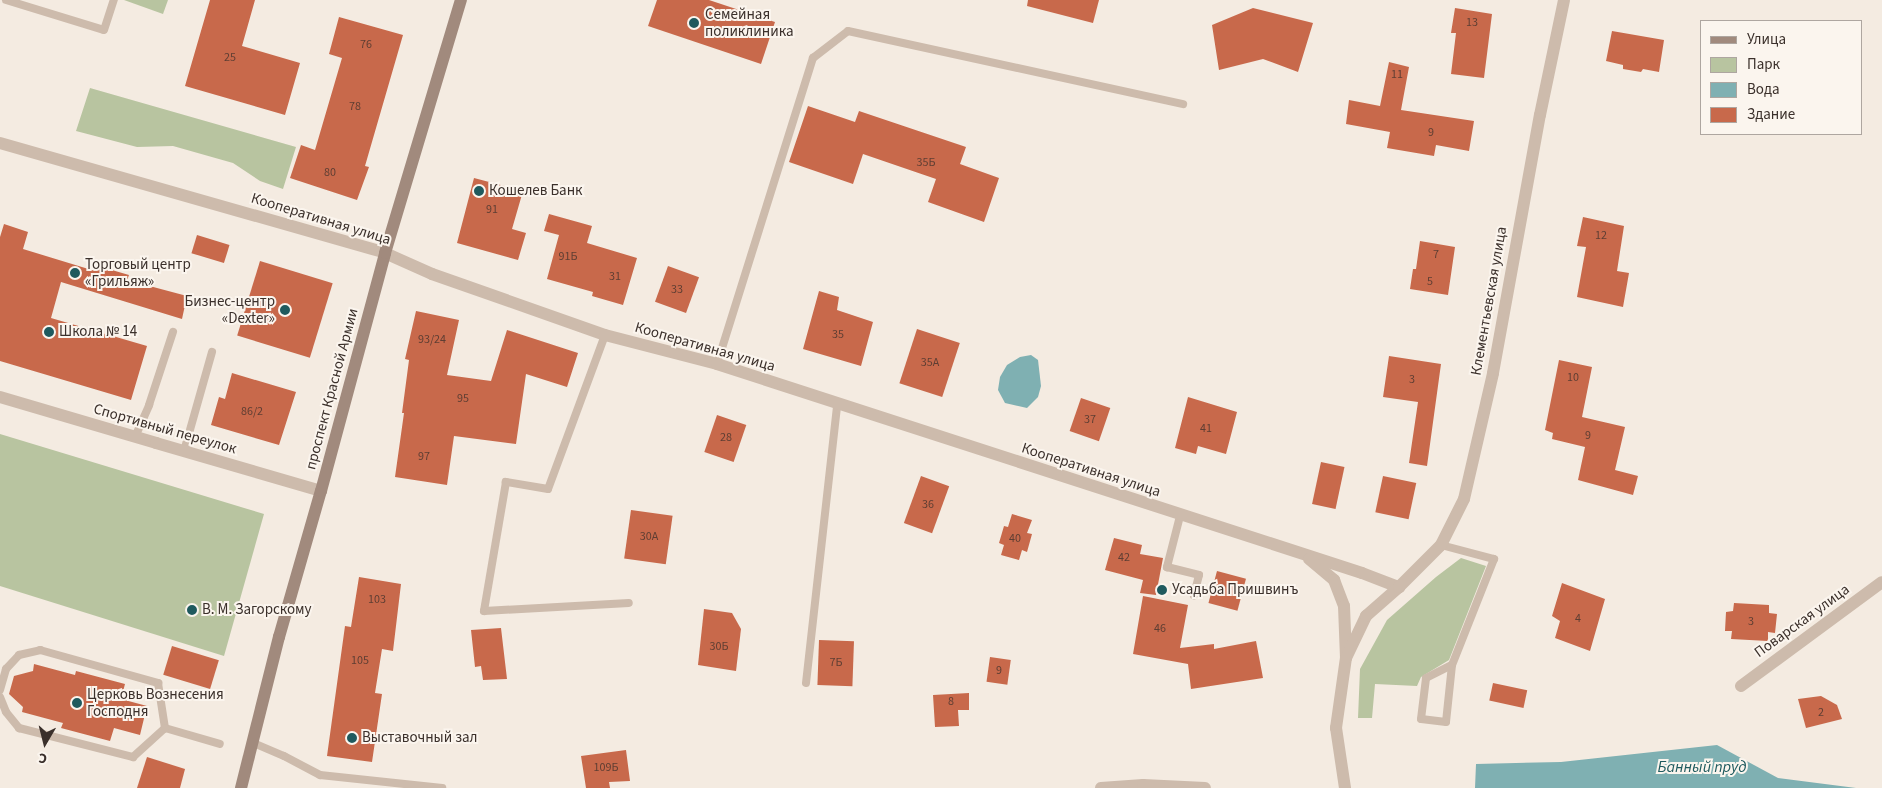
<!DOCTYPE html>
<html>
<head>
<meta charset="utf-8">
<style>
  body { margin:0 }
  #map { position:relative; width:1882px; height:788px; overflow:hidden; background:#f4ebe1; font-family:"Source Sans 3",sans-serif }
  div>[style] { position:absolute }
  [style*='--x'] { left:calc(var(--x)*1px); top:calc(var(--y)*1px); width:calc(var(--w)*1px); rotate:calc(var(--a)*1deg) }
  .green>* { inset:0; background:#b8c4a0 }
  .water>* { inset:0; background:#7fb0b2 }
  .building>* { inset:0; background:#c8694b; transform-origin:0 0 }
  .service>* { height:8px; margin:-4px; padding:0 4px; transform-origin:4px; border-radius:4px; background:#cdbbac }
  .pedestrian>* { height:12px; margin:-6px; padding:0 6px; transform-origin:6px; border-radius:6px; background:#cdbbac }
  .minor>* { height:12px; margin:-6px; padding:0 6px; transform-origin:6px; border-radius:6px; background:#cdbbac }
  .tertiary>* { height:12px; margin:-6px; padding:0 6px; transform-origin:6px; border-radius:6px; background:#cdbbac }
  .secondary>* { height:12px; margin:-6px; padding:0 6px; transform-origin:6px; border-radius:6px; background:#a18a7d }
  .dots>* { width:14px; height:14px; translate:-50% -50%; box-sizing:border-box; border:2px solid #fbf5ee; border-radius:50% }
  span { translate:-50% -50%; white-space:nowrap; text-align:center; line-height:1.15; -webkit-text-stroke:4px #fbf5ee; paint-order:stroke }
  .number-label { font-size:12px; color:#5e3e33 }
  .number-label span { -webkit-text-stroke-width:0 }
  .poi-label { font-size:15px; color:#3b302b }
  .left { translate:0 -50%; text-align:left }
  .right { translate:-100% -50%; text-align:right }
  .street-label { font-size:15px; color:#3b302b }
  .water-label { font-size:16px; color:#1f5a5e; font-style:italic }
  .legend { position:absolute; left:1700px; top:20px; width:162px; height:115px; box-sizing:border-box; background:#fbf5ee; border:1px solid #aea6a0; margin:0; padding:6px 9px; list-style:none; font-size:15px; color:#3b302b }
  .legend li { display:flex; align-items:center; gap:10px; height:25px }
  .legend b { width:25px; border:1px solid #aea6a0 }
  .north { position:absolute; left:20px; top:718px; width:50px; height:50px; -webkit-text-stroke:4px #fbf5ee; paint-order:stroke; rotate:188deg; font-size:14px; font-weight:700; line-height:20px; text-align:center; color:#3b302b }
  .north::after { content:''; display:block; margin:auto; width:18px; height:22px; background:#3b302b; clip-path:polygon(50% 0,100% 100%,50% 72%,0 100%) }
</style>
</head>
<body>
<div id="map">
  <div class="green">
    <div style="clip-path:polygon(124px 0,168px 0,163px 14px)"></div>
    <div style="clip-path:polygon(90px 88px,296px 147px,283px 189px,260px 181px,233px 163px,173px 146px,137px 147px,76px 131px)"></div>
    <div style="clip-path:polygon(0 434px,264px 514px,224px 656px,0 586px)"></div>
    <div style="clip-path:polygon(1461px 558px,1486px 566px,1449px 660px,1421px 677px,1417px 686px,1375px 684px,1372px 718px,1358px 718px,1360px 669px,1387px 620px,1436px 577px)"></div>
  </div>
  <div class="water">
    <div style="clip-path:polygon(1031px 355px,1038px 360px,1041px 386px,1038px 397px,1027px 408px,1005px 403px,998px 390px,1000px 377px,1007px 365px,1020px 357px)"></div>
    <div style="clip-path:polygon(1717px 745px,1778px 778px,1856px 788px,1475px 788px,1476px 764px,1561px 762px)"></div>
  </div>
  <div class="building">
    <div style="clip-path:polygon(210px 0,255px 0,242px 46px,300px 63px,285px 115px,185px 86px)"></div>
    <div style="clip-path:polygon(657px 0,709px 0,775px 22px,761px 64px,648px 26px)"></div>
    <div style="clip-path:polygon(1028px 0,1099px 0,1093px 23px,1027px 6px)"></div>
    <div style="clip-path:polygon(1253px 8px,1313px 23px,1298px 72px,1263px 59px,1219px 70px,1212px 25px)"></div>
    <div style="clip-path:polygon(1455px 8px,1492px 14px,1484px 78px,1451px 74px,1456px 33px,1451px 33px)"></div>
    <div style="clip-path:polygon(339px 17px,403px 35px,365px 166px,369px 167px,357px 200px,290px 178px,301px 145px,315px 150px,342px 58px,329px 54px)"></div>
    <div style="clip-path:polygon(1612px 31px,1664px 40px,1659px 72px,1643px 69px,1641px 72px,1623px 69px,1623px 65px,1606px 61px)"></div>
    <div style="clip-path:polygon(1389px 62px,1409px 67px,1401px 110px,1474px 121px,1469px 151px,1436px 145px,1434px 156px,1387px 148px,1390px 132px,1346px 124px,1349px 100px,1380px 106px)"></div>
    <div style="clip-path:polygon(808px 106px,855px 122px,859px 111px,966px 147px,960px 164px,999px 178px,984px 222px,928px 202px,936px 179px,863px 154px,853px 184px,789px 162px)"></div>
    <div style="clip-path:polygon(474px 178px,523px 191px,512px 229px,526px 233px,518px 260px,457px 243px)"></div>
    <div style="clip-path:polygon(549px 214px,592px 226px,587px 243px,637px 258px,623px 305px,592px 296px,593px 292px,547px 279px,559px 235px,544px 231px)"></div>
    <div style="clip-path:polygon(1583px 217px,1624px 226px,1617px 271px,1629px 273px,1623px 307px,1577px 297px,1586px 247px,1577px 246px)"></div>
    <div style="clip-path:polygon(4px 224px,28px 232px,23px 249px,95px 271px,98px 266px,129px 275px,127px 280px,187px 296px,182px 319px,61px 282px,51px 318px,147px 346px,131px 400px,0 361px,0 237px)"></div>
    <div style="left:197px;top:235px;width:34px;height:19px;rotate:17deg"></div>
    <div style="clip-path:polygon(1420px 241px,1455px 247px,1448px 295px,1410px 289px,1413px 269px,1416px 269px)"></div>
    <div style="left:260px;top:261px;width:76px;height:78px;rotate:17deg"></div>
    <div style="left:668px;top:266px;width:33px;height:38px;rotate:20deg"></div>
    <div style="clip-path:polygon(819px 291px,839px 297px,837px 310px,873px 322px,861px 366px,803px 349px)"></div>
    <div style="clip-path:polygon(416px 311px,459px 320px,447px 375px,491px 381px,507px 330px,578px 353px,567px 387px,526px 374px,516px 444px,454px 436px,447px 485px,395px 477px,404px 413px,402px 413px,409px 360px,405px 359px)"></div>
    <div style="left:917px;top:329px;width:45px;height:57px;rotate:18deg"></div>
    <div style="clip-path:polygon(1389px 356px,1441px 364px,1427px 466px,1409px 463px,1418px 402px,1383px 397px)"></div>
    <div style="clip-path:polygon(1559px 360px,1592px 367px,1582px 417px,1625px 427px,1615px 470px,1638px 476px,1633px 495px,1578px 480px,1585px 447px,1552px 439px,1553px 433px,1545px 430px)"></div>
    <div style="clip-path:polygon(232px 373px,296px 392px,279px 445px,211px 425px,219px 397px,225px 399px)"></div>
    <div style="clip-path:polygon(1188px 397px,1237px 412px,1226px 454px,1198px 446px,1196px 454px,1175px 448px)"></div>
    <div style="left:1081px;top:398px;width:31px;height:35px;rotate:19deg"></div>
    <div style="left:717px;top:415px;width:31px;height:39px;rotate:19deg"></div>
    <div style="left:1321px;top:462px;width:24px;height:43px;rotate:12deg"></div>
    <div style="left:921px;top:476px;width:30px;height:50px;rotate:20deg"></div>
    <div style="left:1383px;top:476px;width:34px;height:37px;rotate:12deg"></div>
    <div style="left:631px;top:510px;width:42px;height:49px;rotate:8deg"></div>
    <div style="clip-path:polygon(1012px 514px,1032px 520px,1027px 533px,1032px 534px,1027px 552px,1022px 550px,1019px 560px,1001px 555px,1004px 545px,999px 543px,1004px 526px,1008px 527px)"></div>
    <div style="clip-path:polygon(1114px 538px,1142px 545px,1140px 554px,1163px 558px,1156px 595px,1140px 593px,1143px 580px,1105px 570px)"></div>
    <div style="left:1217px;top:571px;width:30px;height:33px;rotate:15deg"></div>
    <div style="clip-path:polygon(359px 577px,401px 584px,393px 651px,382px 649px,375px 693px,382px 694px,372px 762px,327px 756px,345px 626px,351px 627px)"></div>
    <div style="clip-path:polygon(1562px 583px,1605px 599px,1590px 651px,1555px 638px,1560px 621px,1552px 616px)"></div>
    <div style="clip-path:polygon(1143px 596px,1188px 605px,1180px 648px,1214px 644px,1214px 649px,1256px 641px,1263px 678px,1191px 689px,1188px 664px,1133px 654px)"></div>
    <div style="clip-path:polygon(1734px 603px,1769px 605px,1769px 613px,1777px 614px,1775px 633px,1768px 632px,1768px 641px,1731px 639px,1732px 631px,1725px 631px,1726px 612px,1733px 611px)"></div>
    <div style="clip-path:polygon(704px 609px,732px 613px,741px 629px,736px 671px,698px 665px)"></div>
    <div style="clip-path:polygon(501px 628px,507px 679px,483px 680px,481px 666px,475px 667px,471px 630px)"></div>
    <div style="left:819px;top:640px;width:35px;height:45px;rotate:2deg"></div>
    <div style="left:172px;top:646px;width:49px;height:30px;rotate:17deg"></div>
    <div style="left:990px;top:657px;width:21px;height:25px;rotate:8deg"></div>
    <div style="clip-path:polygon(34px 664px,75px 675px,76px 671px,125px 684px,121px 699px,147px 706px,140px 735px,114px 728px,110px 741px,61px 728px,63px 723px,22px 712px,23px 707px,9px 694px,14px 676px,33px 671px)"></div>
    <div style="left:1493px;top:683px;width:35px;height:18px;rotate:12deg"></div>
    <div style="clip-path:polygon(969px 693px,969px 710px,958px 710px,959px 726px,935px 727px,933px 695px)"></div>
    <div style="clip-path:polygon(1821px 696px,1837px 705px,1842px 719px,1806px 728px,1798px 699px)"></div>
    <div style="clip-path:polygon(626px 750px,630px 781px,609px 782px,610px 788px,586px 788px,581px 756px)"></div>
    <div style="clip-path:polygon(147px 757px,185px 769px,180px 788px,137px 788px)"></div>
  </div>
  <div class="service">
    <div style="--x:6;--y:0;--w:102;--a:17"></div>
    <div style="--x:104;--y:30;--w:32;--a:-72"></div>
    <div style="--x:605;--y:335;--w:164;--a:110.3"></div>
    <div style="--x:548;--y:489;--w:43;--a:-170.5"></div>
    <div style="--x:506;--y:482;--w:131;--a:99.7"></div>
    <div style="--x:484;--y:611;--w:145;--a:-3.2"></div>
    <div style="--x:717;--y:364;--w:321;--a:-72.6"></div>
    <div style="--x:813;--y:58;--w:44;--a:-37.6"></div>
    <div style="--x:848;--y:31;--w:343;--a:12.3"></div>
    <div style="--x:135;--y:437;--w:35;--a:-66"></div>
    <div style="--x:149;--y:405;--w:77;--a:-71.8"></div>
    <div style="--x:184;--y:451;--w:103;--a:-74.2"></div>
    <div style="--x:1180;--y:516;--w:53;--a:104.3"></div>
    <div style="--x:1167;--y:567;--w:33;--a:14"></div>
    <div style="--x:1199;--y:575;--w:21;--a:104"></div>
    <div style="--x:1441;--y:545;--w:55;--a:14.8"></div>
    <div style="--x:1494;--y:559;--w:114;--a:111.6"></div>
    <div style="--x:1452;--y:665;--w:57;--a:96"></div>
    <div style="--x:1446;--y:722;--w:25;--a:-173"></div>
    <div style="--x:1421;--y:719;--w:41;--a:-83"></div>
    <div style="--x:1426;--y:678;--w:29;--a:-27"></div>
    <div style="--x:806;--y:683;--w:280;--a:-83.6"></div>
    <div style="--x:0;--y:690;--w:22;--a:-74"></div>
    <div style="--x:6;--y:669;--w:19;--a:-47"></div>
    <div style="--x:19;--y:655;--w:22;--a:-13"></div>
    <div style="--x:40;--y:650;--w:123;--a:15.6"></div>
    <div style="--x:158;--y:683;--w:46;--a:81.2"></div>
    <div style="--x:165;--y:728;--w:57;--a:16.2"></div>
    <div style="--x:0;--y:697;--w:16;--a:68"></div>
    <div style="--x:6;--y:712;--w:21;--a:51"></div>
    <div style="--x:19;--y:728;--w:118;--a:14.3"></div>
    <div style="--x:133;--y:757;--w:43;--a:-42.2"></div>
    <div style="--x:251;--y:742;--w:36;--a:23"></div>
    <div style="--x:284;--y:756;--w:41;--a:27.8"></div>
    <div style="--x:320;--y:775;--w:123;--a:6.1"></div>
  </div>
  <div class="pedestrian">
    <div style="--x:0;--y:397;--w:163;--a:16.4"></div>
    <div style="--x:1101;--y:788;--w:42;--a:-4.1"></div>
    <div style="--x:1143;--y:785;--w:62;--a:2.8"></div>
  </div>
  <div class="minor">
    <div style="--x:385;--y:253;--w:51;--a:24.1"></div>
    <div style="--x:432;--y:274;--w:183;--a:19.4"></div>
    <div style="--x:605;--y:335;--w:116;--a:14.5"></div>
    <div style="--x:717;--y:364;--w:678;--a:17.95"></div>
    <div style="--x:1362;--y:573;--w:40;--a:21"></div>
    <div style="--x:156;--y:443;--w:172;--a:16.2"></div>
    <div style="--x:1309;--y:559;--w:33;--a:40"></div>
    <div style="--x:1334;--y:580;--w:28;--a:69"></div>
    <div style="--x:1344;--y:606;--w:52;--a:87.8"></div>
    <div style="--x:1741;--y:686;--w:175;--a:-36.4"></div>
  </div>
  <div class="tertiary">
    <div style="--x:0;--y:143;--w:400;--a:15.9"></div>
    <div style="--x:1345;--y:788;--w:61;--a:-98.5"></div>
    <div style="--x:1336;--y:728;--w:71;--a:-81.9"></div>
    <div style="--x:1346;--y:658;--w:47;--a:-64.5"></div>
    <div style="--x:1366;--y:616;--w:44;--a:-41.3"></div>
    <div style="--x:1399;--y:587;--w:59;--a:-45"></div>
    <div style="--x:1441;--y:545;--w:51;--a:-63.4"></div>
    <div style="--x:1464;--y:499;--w:129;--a:-77"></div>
    <div style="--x:1493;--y:373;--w:262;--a:-79.7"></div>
    <div style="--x:1540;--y:115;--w:117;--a:-78.2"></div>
  </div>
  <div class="secondary">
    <div style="--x:241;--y:788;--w:156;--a:-75.9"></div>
    <div style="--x:279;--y:637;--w:152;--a:-74"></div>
    <div style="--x:321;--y:491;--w:246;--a:-74.9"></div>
    <div style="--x:385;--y:253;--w:264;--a:-73.3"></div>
  </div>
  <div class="dots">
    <div style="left:694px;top:23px;background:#1f5a5e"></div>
    <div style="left:479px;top:191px;background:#1f5a5e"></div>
    <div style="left:75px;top:273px;background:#1f5a5e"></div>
    <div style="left:285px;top:310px;background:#1f5a5e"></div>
    <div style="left:49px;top:332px;background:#1f5a5e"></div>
    <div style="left:1162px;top:590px;background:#1f5a5e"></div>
    <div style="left:192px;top:610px;background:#1f5a5e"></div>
    <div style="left:77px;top:703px;background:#1f5a5e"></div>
    <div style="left:352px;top:738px;background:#1f5a5e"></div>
  </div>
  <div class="number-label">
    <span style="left:1472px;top:23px">13</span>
    <span style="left:366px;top:45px">76</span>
    <span style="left:230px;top:58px">25</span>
    <span style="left:1397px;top:75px">11</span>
    <span style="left:355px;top:107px">78</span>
    <span style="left:1431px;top:133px">9</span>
    <span style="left:926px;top:163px">35Б</span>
    <span style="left:330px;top:173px">80</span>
    <span style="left:492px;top:210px">91</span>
    <span style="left:1601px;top:236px">12</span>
    <span style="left:1436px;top:255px">7</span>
    <span style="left:568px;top:257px">91Б</span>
    <span style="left:615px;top:277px">31</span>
    <span style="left:1430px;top:282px">5</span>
    <span style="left:677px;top:290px">33</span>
    <span style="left:838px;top:335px">35</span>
    <span style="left:432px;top:340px">93/24</span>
    <span style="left:930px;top:363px">35А</span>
    <span style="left:1573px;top:378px">10</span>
    <span style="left:1412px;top:380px">3</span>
    <span style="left:463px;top:399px">95</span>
    <span style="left:252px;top:412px">86/2</span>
    <span style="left:1090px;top:420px">37</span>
    <span style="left:1206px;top:429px">41</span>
    <span style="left:1588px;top:436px">9</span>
    <span style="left:726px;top:438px">28</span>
    <span style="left:424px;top:457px">97</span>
    <span style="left:928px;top:505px">36</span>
    <span style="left:649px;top:537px">30А</span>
    <span style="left:1015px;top:539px">40</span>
    <span style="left:1124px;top:558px">42</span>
    <span style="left:377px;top:600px">103</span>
    <span style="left:1578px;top:619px">4</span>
    <span style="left:1751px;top:622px">3</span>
    <span style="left:1160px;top:629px">46</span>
    <span style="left:719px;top:647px">30Б</span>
    <span style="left:360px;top:661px">105</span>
    <span style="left:836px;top:663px">7Б</span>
    <span style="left:999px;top:671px">9</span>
    <span style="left:951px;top:702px">8</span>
    <span style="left:1821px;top:713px">2</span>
    <span style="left:606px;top:768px">109Б</span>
  </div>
  <div class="poi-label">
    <span class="left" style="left:705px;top:23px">Семейная<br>поликлиника</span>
    <span class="left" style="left:489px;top:191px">Кошелев Банк</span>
    <span class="left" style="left:85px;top:273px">Торговый центр<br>«Грильяж»</span>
    <span class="right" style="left:275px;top:310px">Бизнес-центр<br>«Dexter»</span>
    <span class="left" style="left:59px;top:332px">Школа № 14</span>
    <span class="left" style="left:1172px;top:590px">Усадьба Пришвинъ</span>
    <span class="left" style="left:202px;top:610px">В. М. Загорскому</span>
    <span class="left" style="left:87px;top:703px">Церковь Вознесения<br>Господня</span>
    <span class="left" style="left:362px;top:738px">Выставочный зал</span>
  </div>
  <div class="street-label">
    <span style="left:321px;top:219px;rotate:17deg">Кооперативная улица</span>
    <span style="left:1489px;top:301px;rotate:-80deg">Клементьевская улица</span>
    <span style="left:705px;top:347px;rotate:16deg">Кооперативная улица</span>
    <span style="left:332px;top:389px;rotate:-75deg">проспект Красной Армии</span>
    <span style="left:165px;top:429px;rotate:16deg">Спортивный переулок</span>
    <span style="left:1091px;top:470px;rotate:18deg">Кооперативная улица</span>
    <span style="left:1802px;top:621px;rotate:-36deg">Поварская улица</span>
  </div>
  <div class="water-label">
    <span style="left:1702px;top:767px">Банный пруд</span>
  </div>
  <ul class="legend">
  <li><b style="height:6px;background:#a18a7d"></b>Улица</li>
  <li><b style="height:14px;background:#b8c4a0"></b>Парк</li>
  <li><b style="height:14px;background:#7fb0b2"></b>Вода</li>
  <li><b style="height:14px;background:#c8694b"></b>Здание</li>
  </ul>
  <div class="north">С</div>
</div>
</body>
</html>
